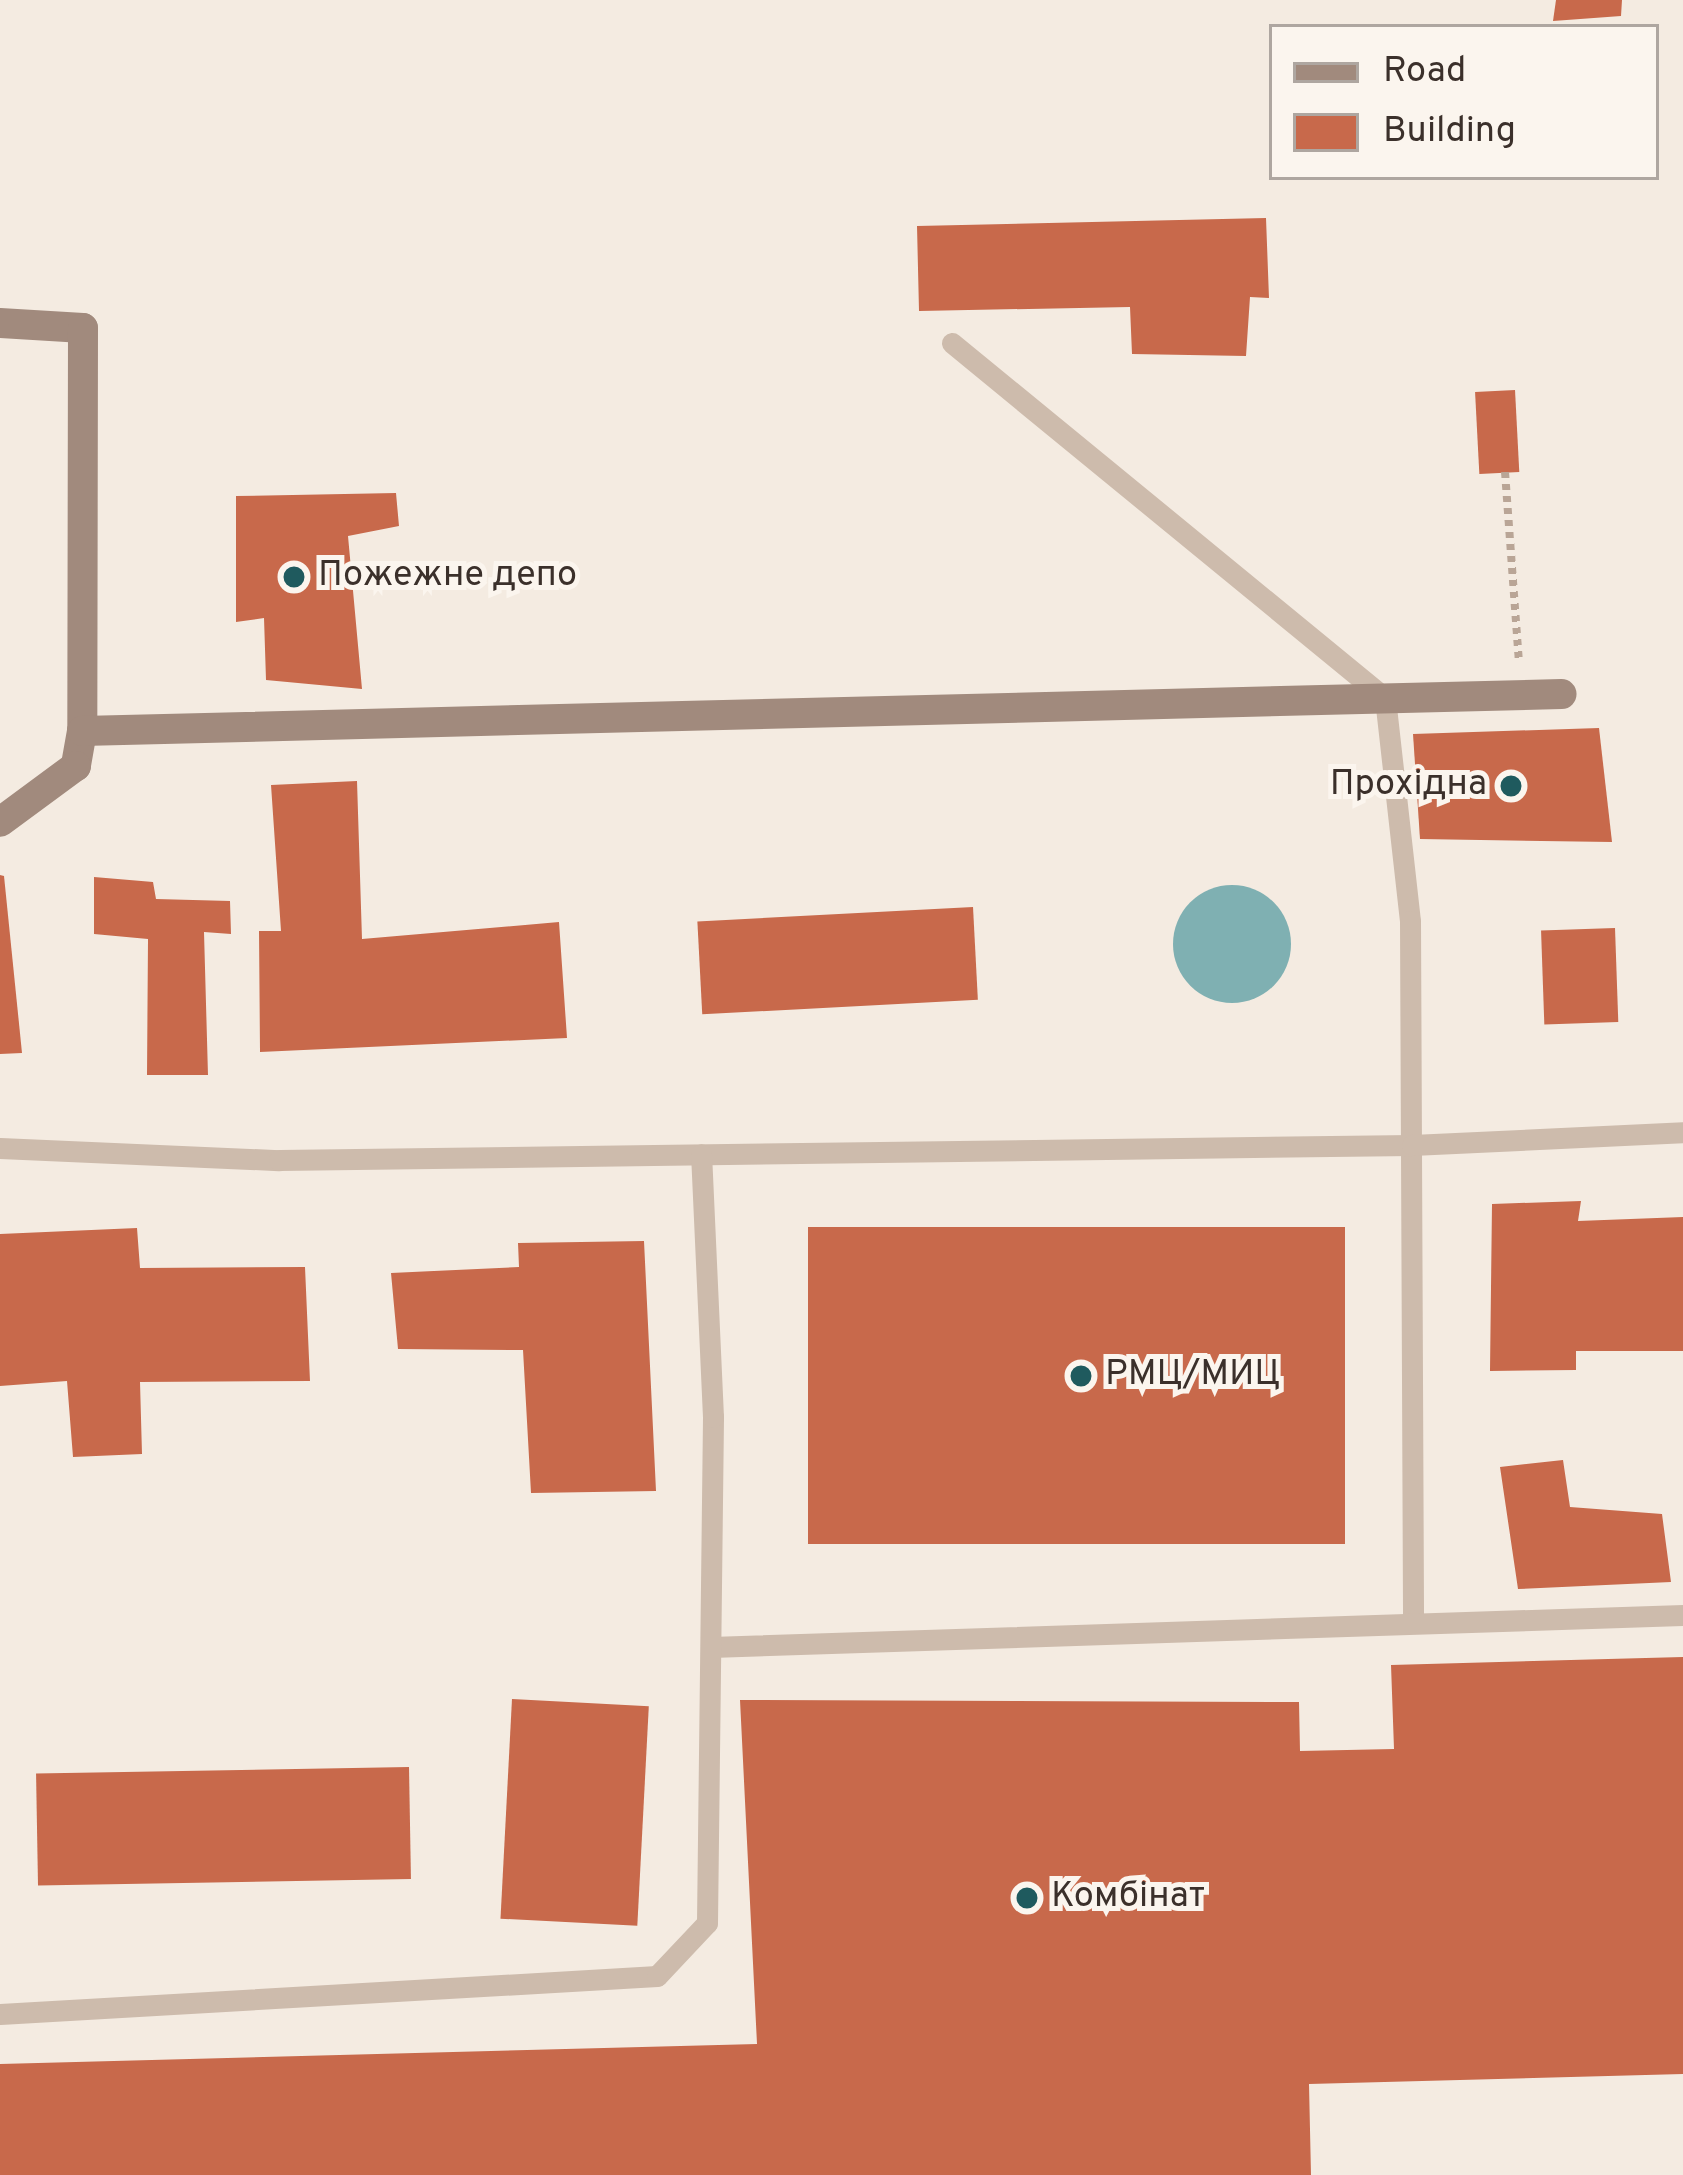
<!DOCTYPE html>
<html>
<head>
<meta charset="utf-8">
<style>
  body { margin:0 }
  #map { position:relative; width:1683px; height:2175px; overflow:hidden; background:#f4ebe1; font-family:Overpass,sans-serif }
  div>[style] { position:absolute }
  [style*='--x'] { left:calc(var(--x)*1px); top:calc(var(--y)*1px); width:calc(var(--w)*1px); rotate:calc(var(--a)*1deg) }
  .water>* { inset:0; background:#7fb0b2 }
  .round { border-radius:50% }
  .building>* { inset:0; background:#c8694b; transform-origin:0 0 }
  .path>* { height:8px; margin-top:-4px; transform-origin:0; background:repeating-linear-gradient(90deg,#b9a596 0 6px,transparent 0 12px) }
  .lane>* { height:21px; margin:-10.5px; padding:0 10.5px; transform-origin:10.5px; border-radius:10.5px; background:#cdbbac }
  .secondary>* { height:30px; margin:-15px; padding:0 15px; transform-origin:15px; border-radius:15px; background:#a18a7d }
  .dots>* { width:33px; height:33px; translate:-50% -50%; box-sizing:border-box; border:6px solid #fbf5ee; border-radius:50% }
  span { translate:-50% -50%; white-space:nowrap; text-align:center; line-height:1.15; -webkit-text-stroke:10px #fbf5ee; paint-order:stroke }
  .poi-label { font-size:36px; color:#3b302b }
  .left { translate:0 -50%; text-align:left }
  .right { translate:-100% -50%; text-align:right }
  .legend { position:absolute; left:1269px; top:24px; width:390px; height:156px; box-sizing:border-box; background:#fbf5ee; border:3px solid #aea6a0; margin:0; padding:15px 21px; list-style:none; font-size:36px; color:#3b302b }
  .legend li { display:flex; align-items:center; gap:24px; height:60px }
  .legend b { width:60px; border:3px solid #aea6a0 }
</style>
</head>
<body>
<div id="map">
  <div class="water">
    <div class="round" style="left:1173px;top:885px;width:118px;height:118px"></div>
  </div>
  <div class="building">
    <div style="clip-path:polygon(1556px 0,1622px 0,1621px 16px,1553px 21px)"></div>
    <div style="clip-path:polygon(1266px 218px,1269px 298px,1250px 297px,1246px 356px,1132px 354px,1130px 307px,919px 311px,917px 226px)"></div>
    <div style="left:1515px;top:390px;width:82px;height:40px;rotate:87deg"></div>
    <div style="clip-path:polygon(396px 493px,399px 526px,348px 536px,362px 689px,266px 680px,264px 618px,236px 622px,236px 496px)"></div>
    <div style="clip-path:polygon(1599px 728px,1612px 842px,1420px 839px,1413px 734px)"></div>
    <div style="clip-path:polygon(357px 781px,362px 939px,559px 922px,567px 1038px,260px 1052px,259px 931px,281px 931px,271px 785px)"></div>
    <div style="clip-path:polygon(0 875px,4px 876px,22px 1053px,0 1054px)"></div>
    <div style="clip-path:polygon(94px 877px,153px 882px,156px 899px,230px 901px,231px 934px,204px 932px,208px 1075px,147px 1075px,148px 939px,94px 934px)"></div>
    <div style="left:973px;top:907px;width:93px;height:276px;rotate:87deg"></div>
    <div style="left:1615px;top:928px;width:94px;height:74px;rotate:88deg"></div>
    <div style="clip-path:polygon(1581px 1201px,1578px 1221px,1683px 1217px,1683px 1351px,1576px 1351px,1576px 1370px,1490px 1371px,1492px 1204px)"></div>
    <div style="left:808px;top:1227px;width:537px;height:317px"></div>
    <div style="clip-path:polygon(137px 1228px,140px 1268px,305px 1267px,310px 1381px,140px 1382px,142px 1454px,73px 1457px,67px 1381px,0 1386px,0 1234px)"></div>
    <div style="clip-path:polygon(644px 1241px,656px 1491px,531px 1493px,523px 1350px,398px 1349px,391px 1273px,519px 1267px,518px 1243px)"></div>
    <div style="clip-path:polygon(1563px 1460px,1570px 1507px,1662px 1514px,1671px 1582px,1518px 1589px,1500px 1467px)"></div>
    <div style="clip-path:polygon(1683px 1657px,1683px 2074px,1309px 2084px,1311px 2175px,0 2175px,0 2064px,757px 2044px,740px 1700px,1299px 1702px,1300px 1751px,1394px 1749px,1391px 1665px)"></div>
    <div style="left:512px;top:1699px;width:137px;height:220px;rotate:3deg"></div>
    <div style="left:409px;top:1767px;width:112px;height:373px;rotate:89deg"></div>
  </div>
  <div class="path">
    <div style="--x:1505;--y:472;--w:191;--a:85.8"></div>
  </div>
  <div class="lane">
    <div style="--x:952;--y:343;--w:560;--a:39.35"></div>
    <div style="--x:1385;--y:698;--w:224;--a:83.6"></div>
    <div style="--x:1410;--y:921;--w:700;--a:89.75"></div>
    <div style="--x:0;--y:1148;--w:279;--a:2.5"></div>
    <div style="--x:279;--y:1160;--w:1133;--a:-0.76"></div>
    <div style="--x:1412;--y:1145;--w:271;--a:-2.7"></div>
    <div style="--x:711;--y:1647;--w:973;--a:-1.89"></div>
    <div style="--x:0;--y:2014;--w:658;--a:-3.31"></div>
    <div style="--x:657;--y:1976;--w:73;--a:-46.7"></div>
    <div style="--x:707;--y:1923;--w:506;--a:-89.32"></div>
    <div style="--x:713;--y:1417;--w:263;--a:-92.6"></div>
  </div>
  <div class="secondary">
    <div style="--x:0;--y:323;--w:83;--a:3.4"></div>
    <div style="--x:83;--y:328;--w:403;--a:90.1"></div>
    <div style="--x:82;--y:731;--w:36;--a:100"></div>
    <div style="--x:76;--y:766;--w:94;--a:143.6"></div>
    <div style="--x:82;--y:731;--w:1480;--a:-1.43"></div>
  </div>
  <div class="dots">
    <div style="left:294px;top:577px;background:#1f5a5e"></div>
    <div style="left:1511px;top:786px;background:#1f5a5e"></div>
    <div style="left:1081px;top:1376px;background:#1f5a5e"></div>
    <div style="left:1027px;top:1898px;background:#1f5a5e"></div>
  </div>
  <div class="poi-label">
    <span class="left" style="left:318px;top:577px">Пожежне депо</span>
    <span class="right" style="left:1487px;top:786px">Прохідна</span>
    <span class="left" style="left:1105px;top:1376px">РМЦ/МИЦ</span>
    <span class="left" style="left:1051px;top:1898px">Комбінат</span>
  </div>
  <ul class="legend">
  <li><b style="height:15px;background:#a18a7d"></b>Road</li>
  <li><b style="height:33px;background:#c8694b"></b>Building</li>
  </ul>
</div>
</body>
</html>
